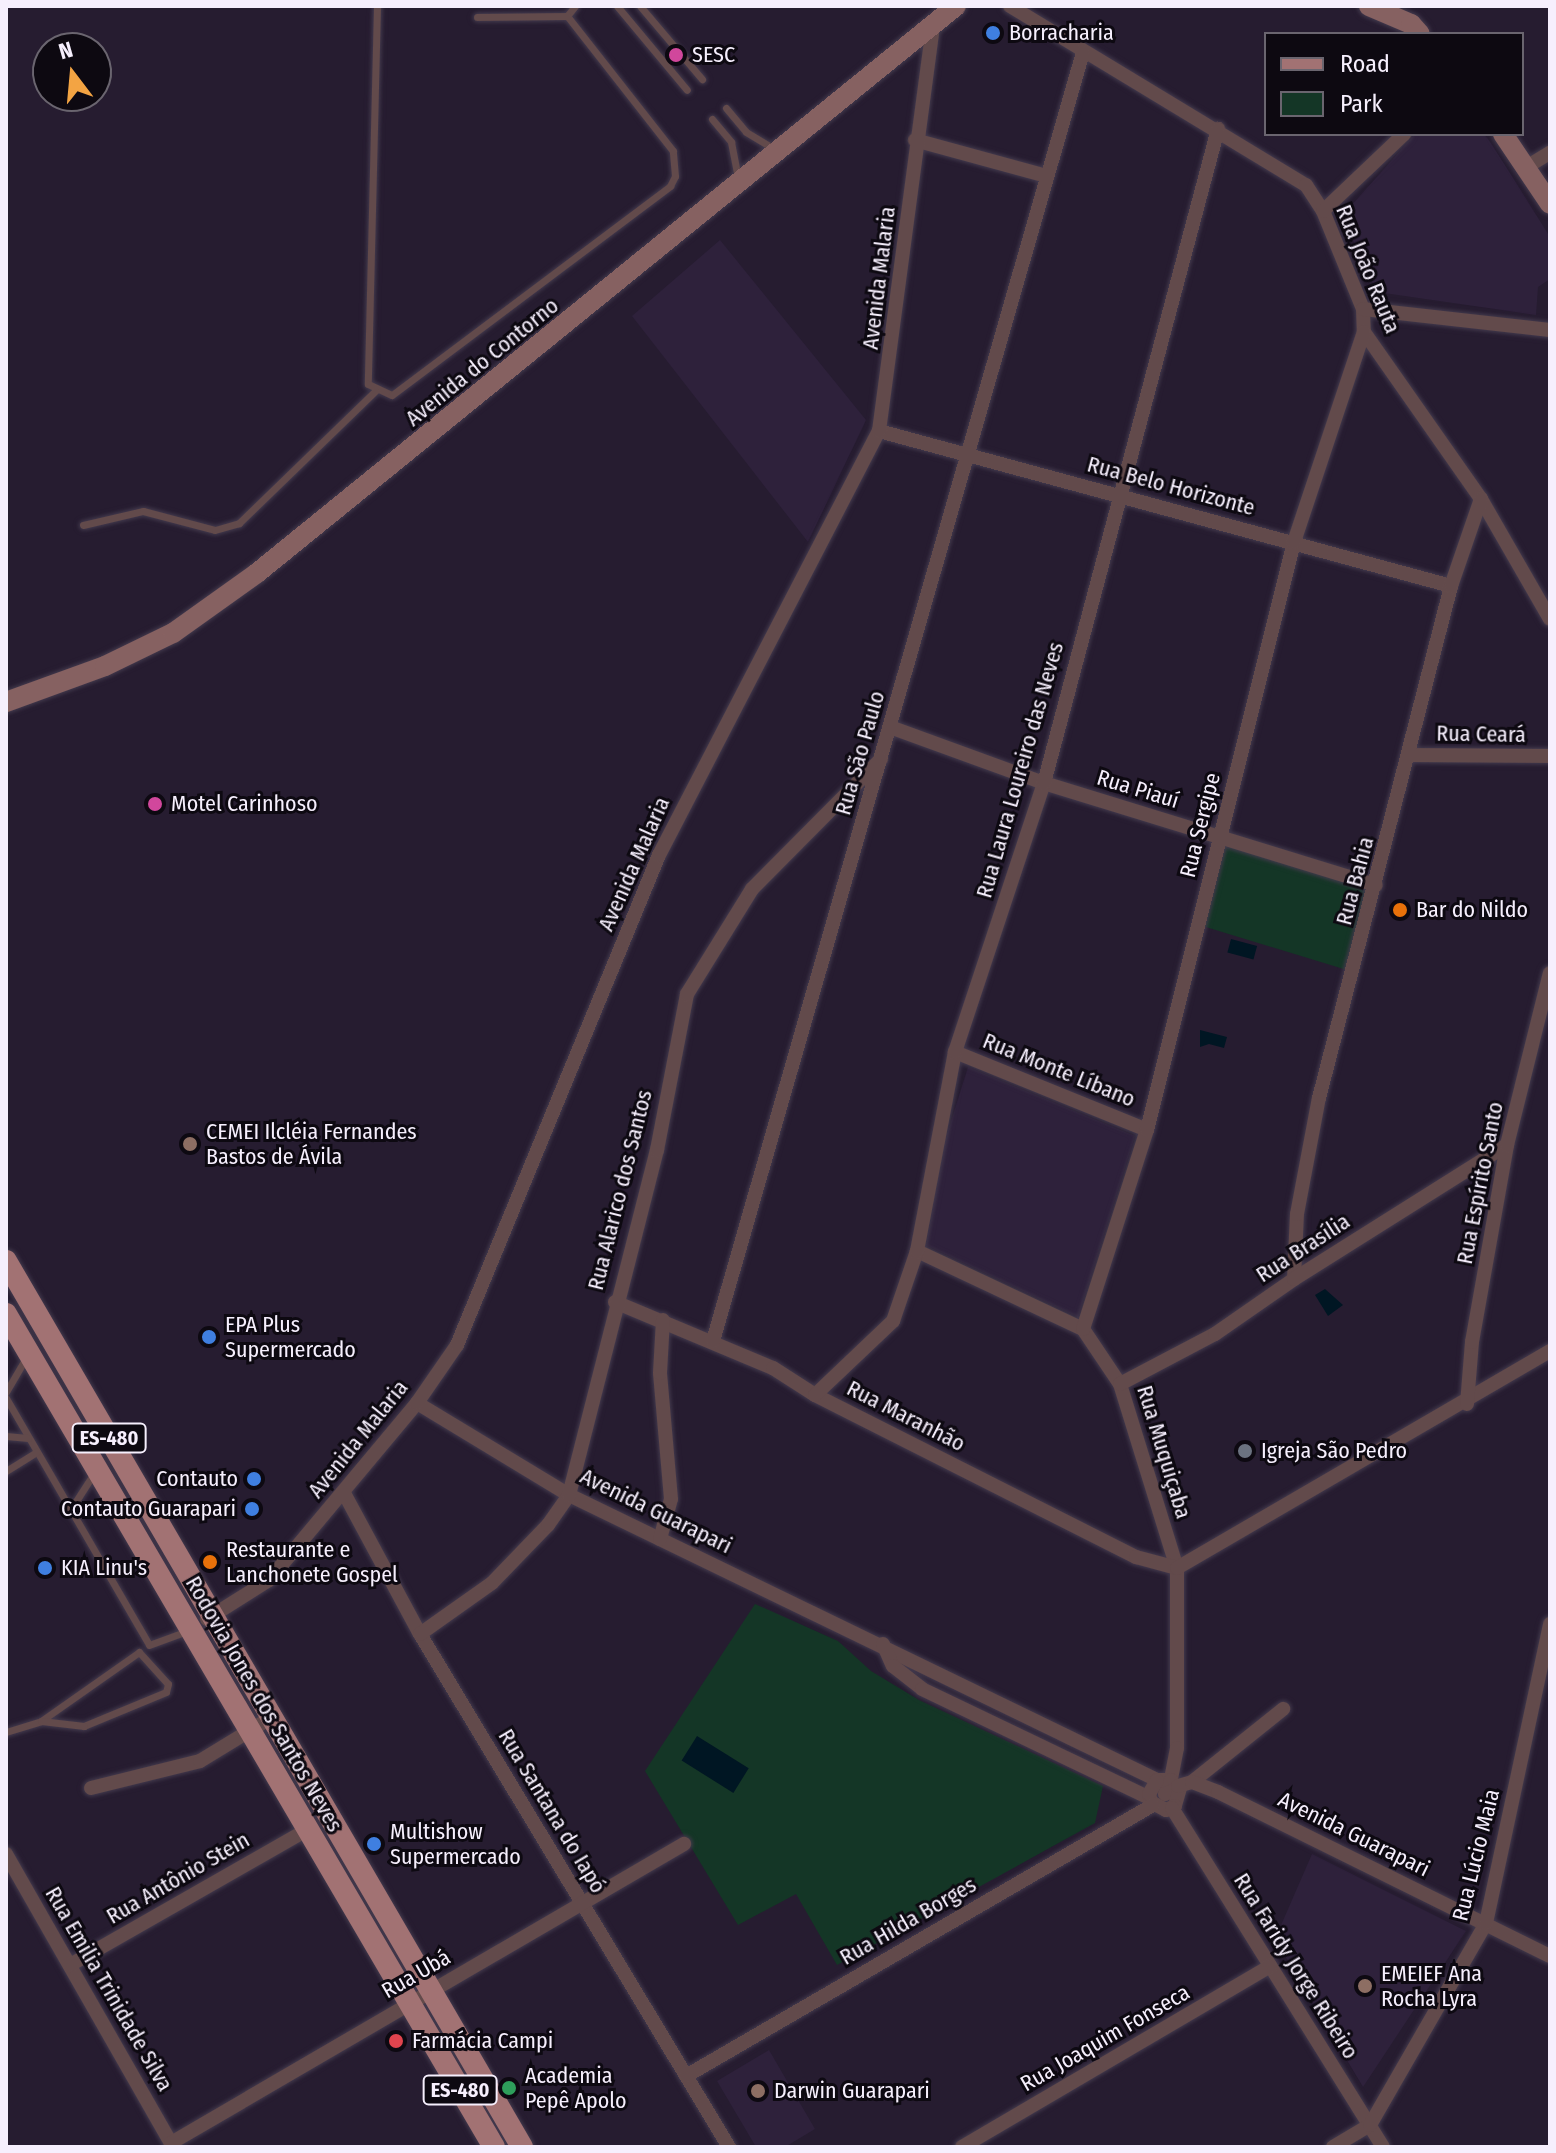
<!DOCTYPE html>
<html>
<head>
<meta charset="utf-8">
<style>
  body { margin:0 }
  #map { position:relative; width:1556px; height:2153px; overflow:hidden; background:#261c30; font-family:"Fira Sans Condensed",sans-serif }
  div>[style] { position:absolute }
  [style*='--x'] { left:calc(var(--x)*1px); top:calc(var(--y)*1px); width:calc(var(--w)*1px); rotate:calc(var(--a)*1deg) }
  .built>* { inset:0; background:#2e213b }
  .green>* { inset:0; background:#143626; transform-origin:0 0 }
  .water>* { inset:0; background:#001623; transform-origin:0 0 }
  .roads { filter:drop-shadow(0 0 2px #433a4d) drop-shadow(0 0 2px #433a4d) }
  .lane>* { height:7px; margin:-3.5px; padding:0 3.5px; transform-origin:3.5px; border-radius:3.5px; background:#624a4b }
  .street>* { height:14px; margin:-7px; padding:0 7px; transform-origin:7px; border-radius:7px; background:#624a4b }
  .secondary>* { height:20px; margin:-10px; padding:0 10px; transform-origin:10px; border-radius:10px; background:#866161 }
  .primary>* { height:22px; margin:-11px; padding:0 11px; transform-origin:11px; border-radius:11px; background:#a27273 }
  .dots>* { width:22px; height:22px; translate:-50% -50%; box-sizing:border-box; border:4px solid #0d0911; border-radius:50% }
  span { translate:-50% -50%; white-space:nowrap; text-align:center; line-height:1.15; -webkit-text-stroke:6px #0d0911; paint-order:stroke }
  .shield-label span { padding:2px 6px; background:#0d0911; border:2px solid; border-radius:6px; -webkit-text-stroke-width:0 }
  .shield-label { font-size:20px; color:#f6effd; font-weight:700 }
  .poi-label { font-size:22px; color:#f6effd }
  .left { translate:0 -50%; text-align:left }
  .right { translate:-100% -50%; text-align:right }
  .street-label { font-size:22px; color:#f6effd }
  .frame { position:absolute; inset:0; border:8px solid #f6effd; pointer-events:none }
  .legend { position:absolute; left:1264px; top:32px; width:260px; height:104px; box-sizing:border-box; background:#0d0911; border:2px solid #6a656f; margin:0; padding:10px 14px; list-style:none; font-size:24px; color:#f6effd }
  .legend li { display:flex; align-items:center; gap:16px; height:40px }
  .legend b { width:40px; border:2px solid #6a656f }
  .north { position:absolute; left:32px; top:32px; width:80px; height:80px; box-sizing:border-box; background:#0d0911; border:2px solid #6a656f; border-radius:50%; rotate:344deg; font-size:22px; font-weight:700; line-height:32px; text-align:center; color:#f6effd }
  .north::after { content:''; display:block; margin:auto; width:28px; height:36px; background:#f3a443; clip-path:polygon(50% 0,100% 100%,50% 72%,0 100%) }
</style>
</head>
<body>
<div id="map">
  <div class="built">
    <div style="clip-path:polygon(1415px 134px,1484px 134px,1491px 143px,1550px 237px,1550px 279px,1538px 287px,1536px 315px,1377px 292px,1344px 221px,1350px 207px)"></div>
    <div style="clip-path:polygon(720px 240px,866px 420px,808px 542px,632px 316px)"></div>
    <div style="clip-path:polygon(968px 1067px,1135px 1136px,1078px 1317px,926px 1245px,943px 1147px)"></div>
    <div style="clip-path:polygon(1312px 1854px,1466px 1931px,1363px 2087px,1275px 1939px)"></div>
    <div style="clip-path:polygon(769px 2050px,815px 2129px,785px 2147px,756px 2147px,717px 2081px)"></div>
  </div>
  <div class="green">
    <div style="left:1222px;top:842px;width:156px;height:86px;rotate:17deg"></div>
    <div style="clip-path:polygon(755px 1604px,838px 1641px,871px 1671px,919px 1700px,1103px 1786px,1095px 1823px,837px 1965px,796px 1894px,738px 1925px,645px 1771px)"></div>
  </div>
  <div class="water">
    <div style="left:1231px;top:939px;width:27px;height:14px;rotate:15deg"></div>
    <div style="clip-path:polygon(1200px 1030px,1227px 1037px,1224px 1048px,1209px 1044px,1200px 1047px)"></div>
    <div style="clip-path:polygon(1325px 1289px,1343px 1305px,1328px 1316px,1315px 1295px)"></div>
    <div style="left:697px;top:1736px;width:61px;height:29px;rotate:32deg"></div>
  </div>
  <div class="roads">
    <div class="lane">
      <div style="--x:377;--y:6;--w:378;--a:91.4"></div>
      <div style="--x:368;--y:384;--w:26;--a:25"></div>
      <div style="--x:392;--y:395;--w:348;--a:-36.9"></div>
      <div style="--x:670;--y:186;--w:11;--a:-63"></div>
      <div style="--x:675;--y:176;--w:25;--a:-95"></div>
      <div style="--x:673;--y:151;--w:172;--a:-128.1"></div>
      <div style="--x:567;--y:16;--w:13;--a:-51"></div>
      <div style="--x:617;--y:6;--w:109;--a:50.2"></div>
      <div style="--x:640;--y:6;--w:96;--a:49.7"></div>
      <div style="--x:477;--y:17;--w:90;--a:-0.6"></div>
      <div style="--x:726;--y:108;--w:31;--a:50"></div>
      <div style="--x:746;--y:132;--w:33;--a:31"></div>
      <div style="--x:712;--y:119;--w:30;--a:50"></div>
      <div style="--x:731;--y:142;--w:36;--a:79"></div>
      <div style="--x:83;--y:525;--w:62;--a:-13.1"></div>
      <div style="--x:143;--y:511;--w:74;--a:14.8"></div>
      <div style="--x:215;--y:530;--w:25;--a:-16"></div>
      <div style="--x:239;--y:523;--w:190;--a:-44.1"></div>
      <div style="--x:6;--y:1392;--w:42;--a:-59.7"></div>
      <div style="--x:6;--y:1398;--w:285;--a:59.9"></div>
      <div style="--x:149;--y:1645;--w:40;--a:-20.2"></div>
      <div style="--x:6;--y:1436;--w:22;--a:5"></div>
      <div style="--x:6;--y:1471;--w:36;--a:-32"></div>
      <div style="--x:69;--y:1512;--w:46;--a:-57.3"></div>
      <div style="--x:6;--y:1732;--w:37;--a:-17"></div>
      <div style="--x:41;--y:1721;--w:120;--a:-35.1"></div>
      <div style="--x:139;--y:1652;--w:43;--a:47.8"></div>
      <div style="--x:168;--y:1684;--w:8;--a:104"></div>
      <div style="--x:166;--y:1692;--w:89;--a:157.5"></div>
      <div style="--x:84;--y:1726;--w:43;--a:-173.4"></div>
    </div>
    <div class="street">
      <div style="--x:1010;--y:6;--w:346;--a:31.2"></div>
      <div style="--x:1306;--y:185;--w:31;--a:57"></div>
      <div style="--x:1323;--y:211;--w:106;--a:67.8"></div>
      <div style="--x:1363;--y:309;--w:23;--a:88"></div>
      <div style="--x:1364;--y:332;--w:204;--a:55"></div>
      <div style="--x:1481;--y:499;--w:138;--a:60.1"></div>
      <div style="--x:915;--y:140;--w:137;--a:15.3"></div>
      <div style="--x:1528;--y:166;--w:26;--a:-31"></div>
      <div style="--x:1323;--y:211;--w:112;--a:-43.5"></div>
      <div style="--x:1363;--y:309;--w:188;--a:6.4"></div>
      <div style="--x:879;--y:431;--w:593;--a:15.16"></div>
      <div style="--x:890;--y:727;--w:164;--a:20"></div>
      <div style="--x:1044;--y:783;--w:347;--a:17.1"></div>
      <div style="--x:1411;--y:755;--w:139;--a:0.4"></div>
      <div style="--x:955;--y:1052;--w:207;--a:22.1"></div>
      <div style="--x:917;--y:1251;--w:183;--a:25.2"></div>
      <div style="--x:1083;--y:1329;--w:66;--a:56.1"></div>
      <div style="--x:1120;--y:1384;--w:193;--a:72.8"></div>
      <div style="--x:1177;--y:1568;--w:180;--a:90"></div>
      <div style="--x:1177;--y:1748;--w:33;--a:101"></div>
      <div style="--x:1294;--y:1279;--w:65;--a:-87.4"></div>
      <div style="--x:1297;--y:1214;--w:118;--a:-79.3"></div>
      <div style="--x:1319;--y:1098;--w:529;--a:-75.54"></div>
      <div style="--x:1451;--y:586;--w:92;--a:-71"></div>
      <div style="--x:615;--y:1302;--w:171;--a:22.7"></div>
      <div style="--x:773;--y:1368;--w:50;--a:32.7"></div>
      <div style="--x:815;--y:1395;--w:360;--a:26.8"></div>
      <div style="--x:1136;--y:1557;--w:42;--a:15"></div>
      <div style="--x:1177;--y:1568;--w:432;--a:-30.2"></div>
      <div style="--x:1083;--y:1329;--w:209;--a:-72.2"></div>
      <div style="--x:1147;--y:1130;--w:606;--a:-75.96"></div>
      <div style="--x:1294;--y:542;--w:221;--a:-71.6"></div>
      <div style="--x:713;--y:1341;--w:1341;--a:-73.98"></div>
      <div style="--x:1120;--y:1384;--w:107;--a:-27.8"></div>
      <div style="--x:1215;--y:1334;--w:96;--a:-34.8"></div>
      <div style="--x:1294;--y:1279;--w:252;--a:-32.2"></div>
      <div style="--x:815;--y:1395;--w:108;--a:-43.5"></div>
      <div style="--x:893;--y:1321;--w:74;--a:-71.1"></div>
      <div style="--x:917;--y:1251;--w:203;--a:-79.2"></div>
      <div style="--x:955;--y:1052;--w:283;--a:-71.7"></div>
      <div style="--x:1044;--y:783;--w:677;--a:-75.1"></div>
      <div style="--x:417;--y:1403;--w:178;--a:31.2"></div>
      <div style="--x:569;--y:1495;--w:653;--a:25.86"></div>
      <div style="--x:1467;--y:1404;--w:62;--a:-85.4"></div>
      <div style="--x:1472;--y:1342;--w:200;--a:-79.9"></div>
      <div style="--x:1507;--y:1145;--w:177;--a:-76"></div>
      <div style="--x:344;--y:1493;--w:160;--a:61.7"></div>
      <div style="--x:420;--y:1634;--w:599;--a:58.94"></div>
      <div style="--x:660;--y:1539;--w:41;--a:-74.6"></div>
      <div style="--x:671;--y:1499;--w:126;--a:-95"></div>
      <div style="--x:660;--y:1373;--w:53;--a:-86.8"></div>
      <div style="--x:207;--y:1619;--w:73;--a:-32.2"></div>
      <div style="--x:269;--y:1580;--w:231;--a:-50.1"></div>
      <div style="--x:417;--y:1403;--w:70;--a:-55.4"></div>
      <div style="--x:457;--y:1345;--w:530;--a:-67.6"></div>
      <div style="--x:659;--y:855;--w:478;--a:-62.6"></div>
      <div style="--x:879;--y:431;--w:410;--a:-82.4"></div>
      <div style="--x:420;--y:1634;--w:88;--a:-35.3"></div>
      <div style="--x:492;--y:1583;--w:81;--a:-46"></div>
      <div style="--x:548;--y:1525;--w:37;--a:-55"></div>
      <div style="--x:569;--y:1495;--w:356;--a:-75.7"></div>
      <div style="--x:657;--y:1150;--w:159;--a:-79.1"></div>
      <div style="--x:687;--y:994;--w:123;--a:-58.2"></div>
      <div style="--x:752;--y:889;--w:183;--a:-45.2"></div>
      <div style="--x:883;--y:1644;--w:24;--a:66"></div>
      <div style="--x:893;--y:1666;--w:37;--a:38"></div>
      <div style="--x:922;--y:1689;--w:252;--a:25.6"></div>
      <div style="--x:1157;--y:1780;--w:14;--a:0"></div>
      <div style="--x:1171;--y:1780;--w:15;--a:113"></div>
      <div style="--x:1165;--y:1794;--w:16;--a:-22"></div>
      <div style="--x:1180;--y:1788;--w:19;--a:106"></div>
      <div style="--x:1175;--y:1806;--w:10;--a:156"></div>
      <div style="--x:1166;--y:1810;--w:17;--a:-152"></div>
      <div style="--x:1151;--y:1802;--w:8;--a:-104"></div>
      <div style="--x:1149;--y:1794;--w:16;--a:-60"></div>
      <div style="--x:1192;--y:1782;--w:117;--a:-38.7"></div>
      <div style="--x:1178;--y:1786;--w:15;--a:-16"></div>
      <div style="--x:1192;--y:1782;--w:28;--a:21"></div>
      <div style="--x:1218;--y:1792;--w:370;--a:26.3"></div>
      <div style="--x:91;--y:1788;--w:112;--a:-13.9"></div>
      <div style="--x:200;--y:1761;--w:84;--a:-31.4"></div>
      <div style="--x:1172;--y:1808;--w:399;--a:58.1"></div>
      <div style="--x:6;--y:1854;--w:337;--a:60.3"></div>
      <div style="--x:70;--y:1965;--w:274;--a:-29.7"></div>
      <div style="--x:686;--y:2076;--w:540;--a:-30.13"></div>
      <div style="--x:171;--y:2143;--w:594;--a:-30.24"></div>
      <div style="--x:962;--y:2147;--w:357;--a:-30.4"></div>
      <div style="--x:1333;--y:2147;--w:43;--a:-30.7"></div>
      <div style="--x:1370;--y:2125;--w:233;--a:-60.1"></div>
      <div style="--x:1486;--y:1923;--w:306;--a:-77.9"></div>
    </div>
    <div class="secondary">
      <div style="--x:1369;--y:6;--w:46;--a:23.2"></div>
      <div style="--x:1411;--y:24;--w:13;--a:48"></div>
      <div style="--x:1503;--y:134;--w:84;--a:56.1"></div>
      <div style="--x:6;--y:702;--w:105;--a:-20"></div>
      <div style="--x:105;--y:666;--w:76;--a:-25.9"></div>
      <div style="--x:173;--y:633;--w:103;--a:-35.5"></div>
      <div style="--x:257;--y:573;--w:900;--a:-39.05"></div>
    </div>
    <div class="primary">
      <div style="--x:6;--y:1261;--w:1025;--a:59.78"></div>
      <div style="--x:6;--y:1314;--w:965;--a:59.64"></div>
    </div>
  </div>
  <div class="dots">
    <div style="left:993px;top:33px;background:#3f7fe0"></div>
    <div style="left:676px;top:55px;background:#d1479c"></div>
    <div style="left:155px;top:804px;background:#d1479c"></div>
    <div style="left:1400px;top:910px;background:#e8710a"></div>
    <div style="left:190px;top:1144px;background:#8d6e63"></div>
    <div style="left:209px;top:1337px;background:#3f7fe0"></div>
    <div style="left:1245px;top:1451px;background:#6b7280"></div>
    <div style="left:254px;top:1479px;background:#3f7fe0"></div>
    <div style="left:252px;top:1509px;background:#3f7fe0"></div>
    <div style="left:210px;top:1562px;background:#e8710a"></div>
    <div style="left:45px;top:1568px;background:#3f7fe0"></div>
    <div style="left:374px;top:1844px;background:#3f7fe0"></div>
    <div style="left:1365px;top:1986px;background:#8d6e63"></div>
    <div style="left:396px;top:2041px;background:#e0444e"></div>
    <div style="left:509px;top:2088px;background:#2e9e5b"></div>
    <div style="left:758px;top:2091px;background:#8d6e63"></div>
  </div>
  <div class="shield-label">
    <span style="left:109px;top:1438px">ES-480</span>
    <span style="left:460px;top:2090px">ES-480</span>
  </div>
  <div class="poi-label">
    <span class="left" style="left:1009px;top:33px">Borracharia</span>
    <span class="left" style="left:692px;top:55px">SESC</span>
    <span class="left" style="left:171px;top:804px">Motel Carinhoso</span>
    <span class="left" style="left:1416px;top:910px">Bar do Nildo</span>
    <span class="left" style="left:206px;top:1144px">CEMEI Ilcléia Fernandes<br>Bastos de Ávila</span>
    <span class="left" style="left:225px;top:1337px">EPA Plus<br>Supermercado</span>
    <span class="left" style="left:1261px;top:1451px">Igreja São Pedro</span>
    <span class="right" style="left:238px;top:1479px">Contauto</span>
    <span class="right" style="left:236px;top:1509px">Contauto Guarapari</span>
    <span class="left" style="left:226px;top:1562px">Restaurante e<br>Lanchonete Gospel</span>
    <span class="left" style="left:61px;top:1568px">KIA Linu's</span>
    <span class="left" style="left:390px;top:1844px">Multishow<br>Supermercado</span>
    <span class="left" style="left:1381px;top:1986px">EMEIEF Ana<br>Rocha Lyra</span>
    <span class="left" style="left:412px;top:2041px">Farmácia Campi</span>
    <span class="left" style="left:525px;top:2088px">Academia<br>Pepê Apolo</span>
    <span class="left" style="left:774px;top:2091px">Darwin Guarapari</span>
  </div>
  <div class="street-label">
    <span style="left:1368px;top:269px;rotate:68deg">Rua João Rauta</span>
    <span style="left:879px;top:278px;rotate:-83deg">Avenida Malaria</span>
    <span style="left:482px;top:362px;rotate:-39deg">Avenida do Contorno</span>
    <span style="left:1171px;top:486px;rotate:15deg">Rua Belo Horizonte</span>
    <span style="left:1481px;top:734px;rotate:1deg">Rua Ceará</span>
    <span style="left:860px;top:753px;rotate:-74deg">Rua São Paulo</span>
    <span style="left:1020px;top:770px;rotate:-74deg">Rua Laura Loureiro das Neves</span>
    <span style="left:1138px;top:789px;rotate:17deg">Rua Piauí</span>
    <span style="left:1200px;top:825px;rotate:-76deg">Rua Sergipe</span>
    <span style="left:634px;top:864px;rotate:-66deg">Avenida Malaria</span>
    <span style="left:1355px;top:881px;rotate:-75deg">Rua Bahia</span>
    <span style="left:1059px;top:1070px;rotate:22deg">Rua Monte Líbano</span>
    <span style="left:1480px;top:1183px;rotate:-79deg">Rua Espírito Santo</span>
    <span style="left:620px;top:1190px;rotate:-76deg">Rua Alarico dos Santos</span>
    <span style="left:1303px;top:1248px;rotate:-33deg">Rua Brasília</span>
    <span style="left:906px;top:1416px;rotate:27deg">Rua Maranhão</span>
    <span style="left:358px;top:1439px;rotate:-51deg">Avenida Malaria</span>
    <span style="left:1164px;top:1452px;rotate:73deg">Rua Muquiçaba</span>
    <span style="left:656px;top:1511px;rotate:26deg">Avenida Guarapari</span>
    <span style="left:264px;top:1704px;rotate:60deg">Rodovia Jones dos Santos Neves</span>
    <span style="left:552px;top:1811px;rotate:59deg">Rua Santana do Iapó</span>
    <span style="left:1354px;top:1834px;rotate:26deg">Avenida Guarapari</span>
    <span style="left:1476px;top:1855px;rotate:-76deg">Rua Lúcio Maia</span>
    <span style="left:178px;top:1878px;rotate:-30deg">Rua Antônio Stein</span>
    <span style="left:908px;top:1921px;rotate:-30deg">Rua Hilda Borges</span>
    <span style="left:1296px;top:1966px;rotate:58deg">Rua Faridy Jorge Ribeiro</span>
    <span style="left:416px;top:1974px;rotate:-30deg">Rua Ubá</span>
    <span style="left:109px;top:1989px;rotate:60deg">Rua Emilia Trinidade Silva</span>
    <span style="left:1105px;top:2038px;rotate:-30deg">Rua Joaquim Fonseca</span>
  </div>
  <div class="frame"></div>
  <ul class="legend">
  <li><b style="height:10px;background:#a27273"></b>Road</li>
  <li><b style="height:22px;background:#143626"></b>Park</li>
  </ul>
  <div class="north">N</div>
</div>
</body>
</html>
